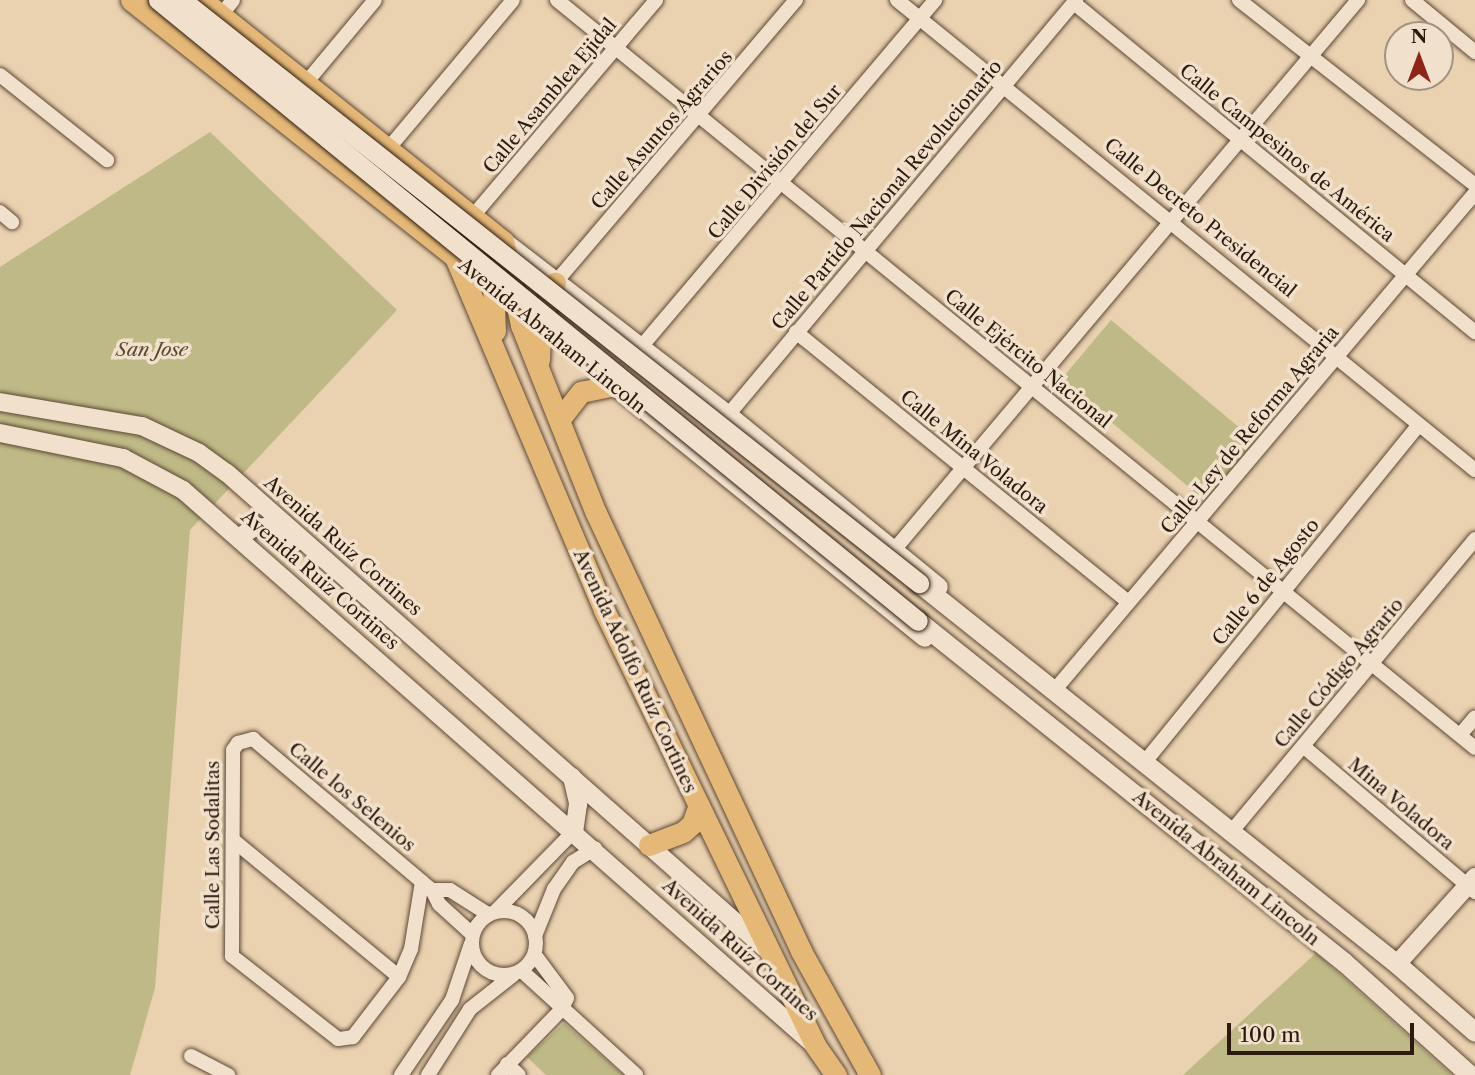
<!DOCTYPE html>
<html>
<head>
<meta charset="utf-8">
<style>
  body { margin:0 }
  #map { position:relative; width:1475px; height:1075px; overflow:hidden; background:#ead1b0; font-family:"Libre Caslon Text",serif }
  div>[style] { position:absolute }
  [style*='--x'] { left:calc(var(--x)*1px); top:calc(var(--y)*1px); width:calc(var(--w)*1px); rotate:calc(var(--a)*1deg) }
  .green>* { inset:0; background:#beb986; transform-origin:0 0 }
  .roads { filter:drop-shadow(0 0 2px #5c4836) drop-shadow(0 0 2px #5c4836) }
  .minor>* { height:14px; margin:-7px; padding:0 7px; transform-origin:7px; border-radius:7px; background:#f1e1cc }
  .minor>.ring { margin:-7px; padding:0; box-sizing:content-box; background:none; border:14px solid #f1e1cc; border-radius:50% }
  .tertiary>* { height:18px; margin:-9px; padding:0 9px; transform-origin:9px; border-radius:9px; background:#f1e1cc }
  .secondary>* { height:19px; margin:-9.5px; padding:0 9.5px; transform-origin:9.5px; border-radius:9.5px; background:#f1e1cc }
  .primary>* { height:21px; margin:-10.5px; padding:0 10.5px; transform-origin:10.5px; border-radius:10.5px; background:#e5b878 }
  .bridges { filter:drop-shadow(0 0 2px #2d1a0e) drop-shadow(0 0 2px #2d1a0e) }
  .secondary-bridge>* { height:19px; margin:-9.5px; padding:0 9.5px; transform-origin:9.5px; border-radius:9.5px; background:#f1e1cc }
  span { translate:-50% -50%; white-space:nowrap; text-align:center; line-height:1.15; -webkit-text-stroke:7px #f1e1cc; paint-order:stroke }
  .street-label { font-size:19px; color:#2d1a0e }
  .park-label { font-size:19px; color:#584a32; font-style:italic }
  .north { position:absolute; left:1384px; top:21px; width:70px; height:70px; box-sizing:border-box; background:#f1e1cc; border:2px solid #a39180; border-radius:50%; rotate:0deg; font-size:19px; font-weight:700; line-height:28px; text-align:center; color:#2d1a0e }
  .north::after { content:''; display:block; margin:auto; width:24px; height:32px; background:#8f2418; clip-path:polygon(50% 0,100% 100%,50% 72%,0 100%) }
  .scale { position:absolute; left:1227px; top:1023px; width:187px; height:32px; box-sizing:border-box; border:4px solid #2d1a0e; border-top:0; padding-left:9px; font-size:21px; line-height:24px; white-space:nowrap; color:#2d1a0e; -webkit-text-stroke:5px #f1e1cc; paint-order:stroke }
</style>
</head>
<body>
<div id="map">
  <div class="green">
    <div style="clip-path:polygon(210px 132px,397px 310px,190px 530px,155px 988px,130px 1075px,0 1075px,0 267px)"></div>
    <div style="left:1111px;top:320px;width:193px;height:78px;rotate:40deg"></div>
    <div style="clip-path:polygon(1316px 953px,1452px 1075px,1183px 1075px)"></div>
    <div style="clip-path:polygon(564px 1023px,623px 1075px,546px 1075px,527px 1057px)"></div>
  </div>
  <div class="roads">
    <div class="minor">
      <div style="--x:557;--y:0;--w:1184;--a:39.17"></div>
      <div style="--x:897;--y:0;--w:745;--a:39.12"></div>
      <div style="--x:1239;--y:0;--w:300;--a:38.1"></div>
      <div style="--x:1412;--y:0;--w:82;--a:39.5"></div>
      <div style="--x:1074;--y:3;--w:519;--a:39.37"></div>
      <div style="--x:221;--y:15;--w:19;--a:-51"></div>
      <div style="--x:0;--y:75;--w:137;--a:38.5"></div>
      <div style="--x:305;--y:84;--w:109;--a:-50.2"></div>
      <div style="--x:388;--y:149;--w:194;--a:-50"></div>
      <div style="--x:0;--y:212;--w:16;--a:40"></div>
      <div style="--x:473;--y:216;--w:283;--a:-49.7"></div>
      <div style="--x:555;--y:283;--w:372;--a:-49.6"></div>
      <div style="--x:796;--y:332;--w:428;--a:39.1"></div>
      <div style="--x:641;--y:347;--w:455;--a:-49.7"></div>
      <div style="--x:728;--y:415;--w:542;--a:-50.02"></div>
      <div style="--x:894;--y:550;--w:720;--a:-49.85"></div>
      <div style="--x:1053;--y:692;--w:654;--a:-49.78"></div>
      <div style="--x:1460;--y:735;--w:23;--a:-50"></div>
      <div style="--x:1303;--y:746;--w:226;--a:40.3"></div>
      <div style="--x:1144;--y:763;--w:436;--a:-50.9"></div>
      <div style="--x:1232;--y:831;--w:380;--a:-50.2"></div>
      <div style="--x:233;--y:840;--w:215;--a:39.5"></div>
      <div style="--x:422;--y:882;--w:68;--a:99.3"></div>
      <div style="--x:411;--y:949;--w:30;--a:113"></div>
      <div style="--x:399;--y:977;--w:76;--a:127.5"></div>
      <div style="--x:353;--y:1037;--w:15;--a:172"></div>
      <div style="--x:338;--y:1039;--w:135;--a:-141.9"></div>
      <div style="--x:232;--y:956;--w:206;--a:-89.7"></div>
      <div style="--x:233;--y:750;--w:9;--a:-54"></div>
      <div style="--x:238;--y:743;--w:16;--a:-15"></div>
      <div style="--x:253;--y:739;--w:221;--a:40.2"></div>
      <div style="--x:422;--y:882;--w:13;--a:39"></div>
      <div style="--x:432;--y:890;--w:16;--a:63"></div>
      <div style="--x:439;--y:904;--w:45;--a:42.3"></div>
      <div style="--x:432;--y:890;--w:18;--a:0"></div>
      <div style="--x:450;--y:890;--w:45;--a:32.3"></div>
      <div class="ring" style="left:472px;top:911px;width:50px;height:50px"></div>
      <div style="--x:496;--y:911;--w:112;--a:-45.7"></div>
      <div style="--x:535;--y:936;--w:51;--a:-68"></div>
      <div style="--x:554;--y:889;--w:33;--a:-55"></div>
      <div style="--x:573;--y:862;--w:26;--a:-32"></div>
      <div style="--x:523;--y:972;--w:153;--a:42.3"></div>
      <div style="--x:191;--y:1056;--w:42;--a:27.2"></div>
      <div style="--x:507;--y:1064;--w:16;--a:43"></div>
      <div style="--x:401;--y:1075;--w:91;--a:-55.8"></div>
      <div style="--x:452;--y:1000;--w:59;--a:-71.3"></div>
      <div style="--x:428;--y:1075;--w:78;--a:-57.5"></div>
      <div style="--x:470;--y:1009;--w:55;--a:-38.3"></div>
      <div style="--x:498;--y:1075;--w:92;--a:-45.9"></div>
      <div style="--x:562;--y:1009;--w:12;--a:-66"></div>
      <div style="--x:567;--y:998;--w:54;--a:-126.7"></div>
    </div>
    <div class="tertiary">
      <div style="--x:0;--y:402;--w:144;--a:9.6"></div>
      <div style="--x:142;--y:426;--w:63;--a:25.3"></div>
      <div style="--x:199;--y:453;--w:34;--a:36"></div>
      <div style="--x:227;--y:473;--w:719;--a:41.45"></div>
      <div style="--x:0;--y:433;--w:126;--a:11.5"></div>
      <div style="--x:123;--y:458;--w:68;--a:28.1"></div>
      <div style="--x:183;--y:490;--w:838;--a:41.32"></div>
      <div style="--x:240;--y:537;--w:16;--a:-35"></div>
      <div style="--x:253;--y:528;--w:13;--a:-4"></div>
      <div style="--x:266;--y:527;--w:32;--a:32"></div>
      <div style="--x:572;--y:777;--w:28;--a:77"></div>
      <div style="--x:578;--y:804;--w:27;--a:98"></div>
      <div style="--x:1397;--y:964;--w:117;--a:-48.1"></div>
    </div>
    <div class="secondary">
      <div style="--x:503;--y:241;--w:284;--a:37.7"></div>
      <div style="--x:728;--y:415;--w:271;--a:39.3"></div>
      <div style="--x:602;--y:375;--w:415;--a:39.1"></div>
      <div style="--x:919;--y:583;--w:611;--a:38.56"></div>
      <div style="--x:1397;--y:964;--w:103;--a:41.1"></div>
      <div style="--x:918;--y:621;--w:546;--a:38.68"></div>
      <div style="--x:1344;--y:962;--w:169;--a:41.9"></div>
    </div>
    <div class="primary">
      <div style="--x:131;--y:0;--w:414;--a:38.4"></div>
      <div style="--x:455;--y:257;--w:383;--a:67.1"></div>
      <div style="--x:604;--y:610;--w:483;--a:64.1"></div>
      <div style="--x:815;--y:1045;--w:37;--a:55"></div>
      <div style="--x:202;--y:0;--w:386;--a:38.7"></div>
      <div style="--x:503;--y:241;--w:86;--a:77.9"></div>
      <div style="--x:521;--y:325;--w:202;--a:68.3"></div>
      <div style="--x:596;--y:513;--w:484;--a:64.9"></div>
      <div style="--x:801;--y:951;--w:142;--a:60.9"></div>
      <div style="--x:495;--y:331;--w:47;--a:-92.4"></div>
      <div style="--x:493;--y:284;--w:25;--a:-72"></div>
      <div style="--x:539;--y:360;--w:37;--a:-88"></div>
      <div style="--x:540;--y:323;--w:43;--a:-69.4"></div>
      <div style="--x:559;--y:420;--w:36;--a:-52"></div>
      <div style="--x:581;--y:392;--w:33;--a:-12"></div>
      <div style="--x:649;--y:845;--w:36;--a:-21"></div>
      <div style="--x:683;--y:832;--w:12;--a:-42"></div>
      <div style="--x:692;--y:824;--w:20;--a:-70"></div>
    </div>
  </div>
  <div class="bridges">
    <div class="secondary-bridge">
      <div style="--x:158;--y:0;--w:981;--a:39.25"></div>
      <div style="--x:182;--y:0;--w:940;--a:38.35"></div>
    </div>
  </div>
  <div class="street-label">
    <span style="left:550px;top:96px;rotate:-50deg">Calle Asamblea Ejidal</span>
    <span style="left:662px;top:130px;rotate:-49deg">Calle Asuntos Agrarios</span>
    <span style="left:1287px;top:153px;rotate:39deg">Calle Campesinos de América</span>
    <span style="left:775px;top:162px;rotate:-50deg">Calle División del Sur</span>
    <span style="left:887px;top:195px;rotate:-50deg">Calle Partido Nacional Revolucionario</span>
    <span style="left:1200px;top:218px;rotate:39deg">Calle Decreto Presidencial</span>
    <span style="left:552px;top:336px;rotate:39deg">Avenida Abraham Lincoln</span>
    <span style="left:1028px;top:359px;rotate:39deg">Calle Ejército Nacional</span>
    <span style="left:1250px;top:430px;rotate:-50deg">Calle Ley de Reforma Agraria</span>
    <span style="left:974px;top:452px;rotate:39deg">Calle Mina Voladora</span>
    <span style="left:343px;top:546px;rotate:41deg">Avenida Ruíz Cortines</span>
    <span style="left:320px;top:580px;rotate:41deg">Avenida Ruiz Cortines</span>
    <span style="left:1266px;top:582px;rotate:-51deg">Calle 6 de Agosto</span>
    <span style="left:635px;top:671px;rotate:65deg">Avenida Adolfo Ruíz Cortines</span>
    <span style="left:1339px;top:673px;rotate:-50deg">Calle Código Agrario</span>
    <span style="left:352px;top:797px;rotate:40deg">Calle los Selenios</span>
    <span style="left:1401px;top:804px;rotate:40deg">Mina Voladora</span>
    <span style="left:213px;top:845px;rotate:-90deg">Calle Las Sodalitas</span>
    <span style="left:1226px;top:868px;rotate:39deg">Avenida Abraham Lincoln</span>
    <span style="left:740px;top:950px;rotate:42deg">Avenida Ruíz Cortines</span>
  </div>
  <div class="park-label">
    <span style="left:152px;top:350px">San Jose</span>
  </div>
  <div class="north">N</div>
  <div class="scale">100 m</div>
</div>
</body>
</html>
